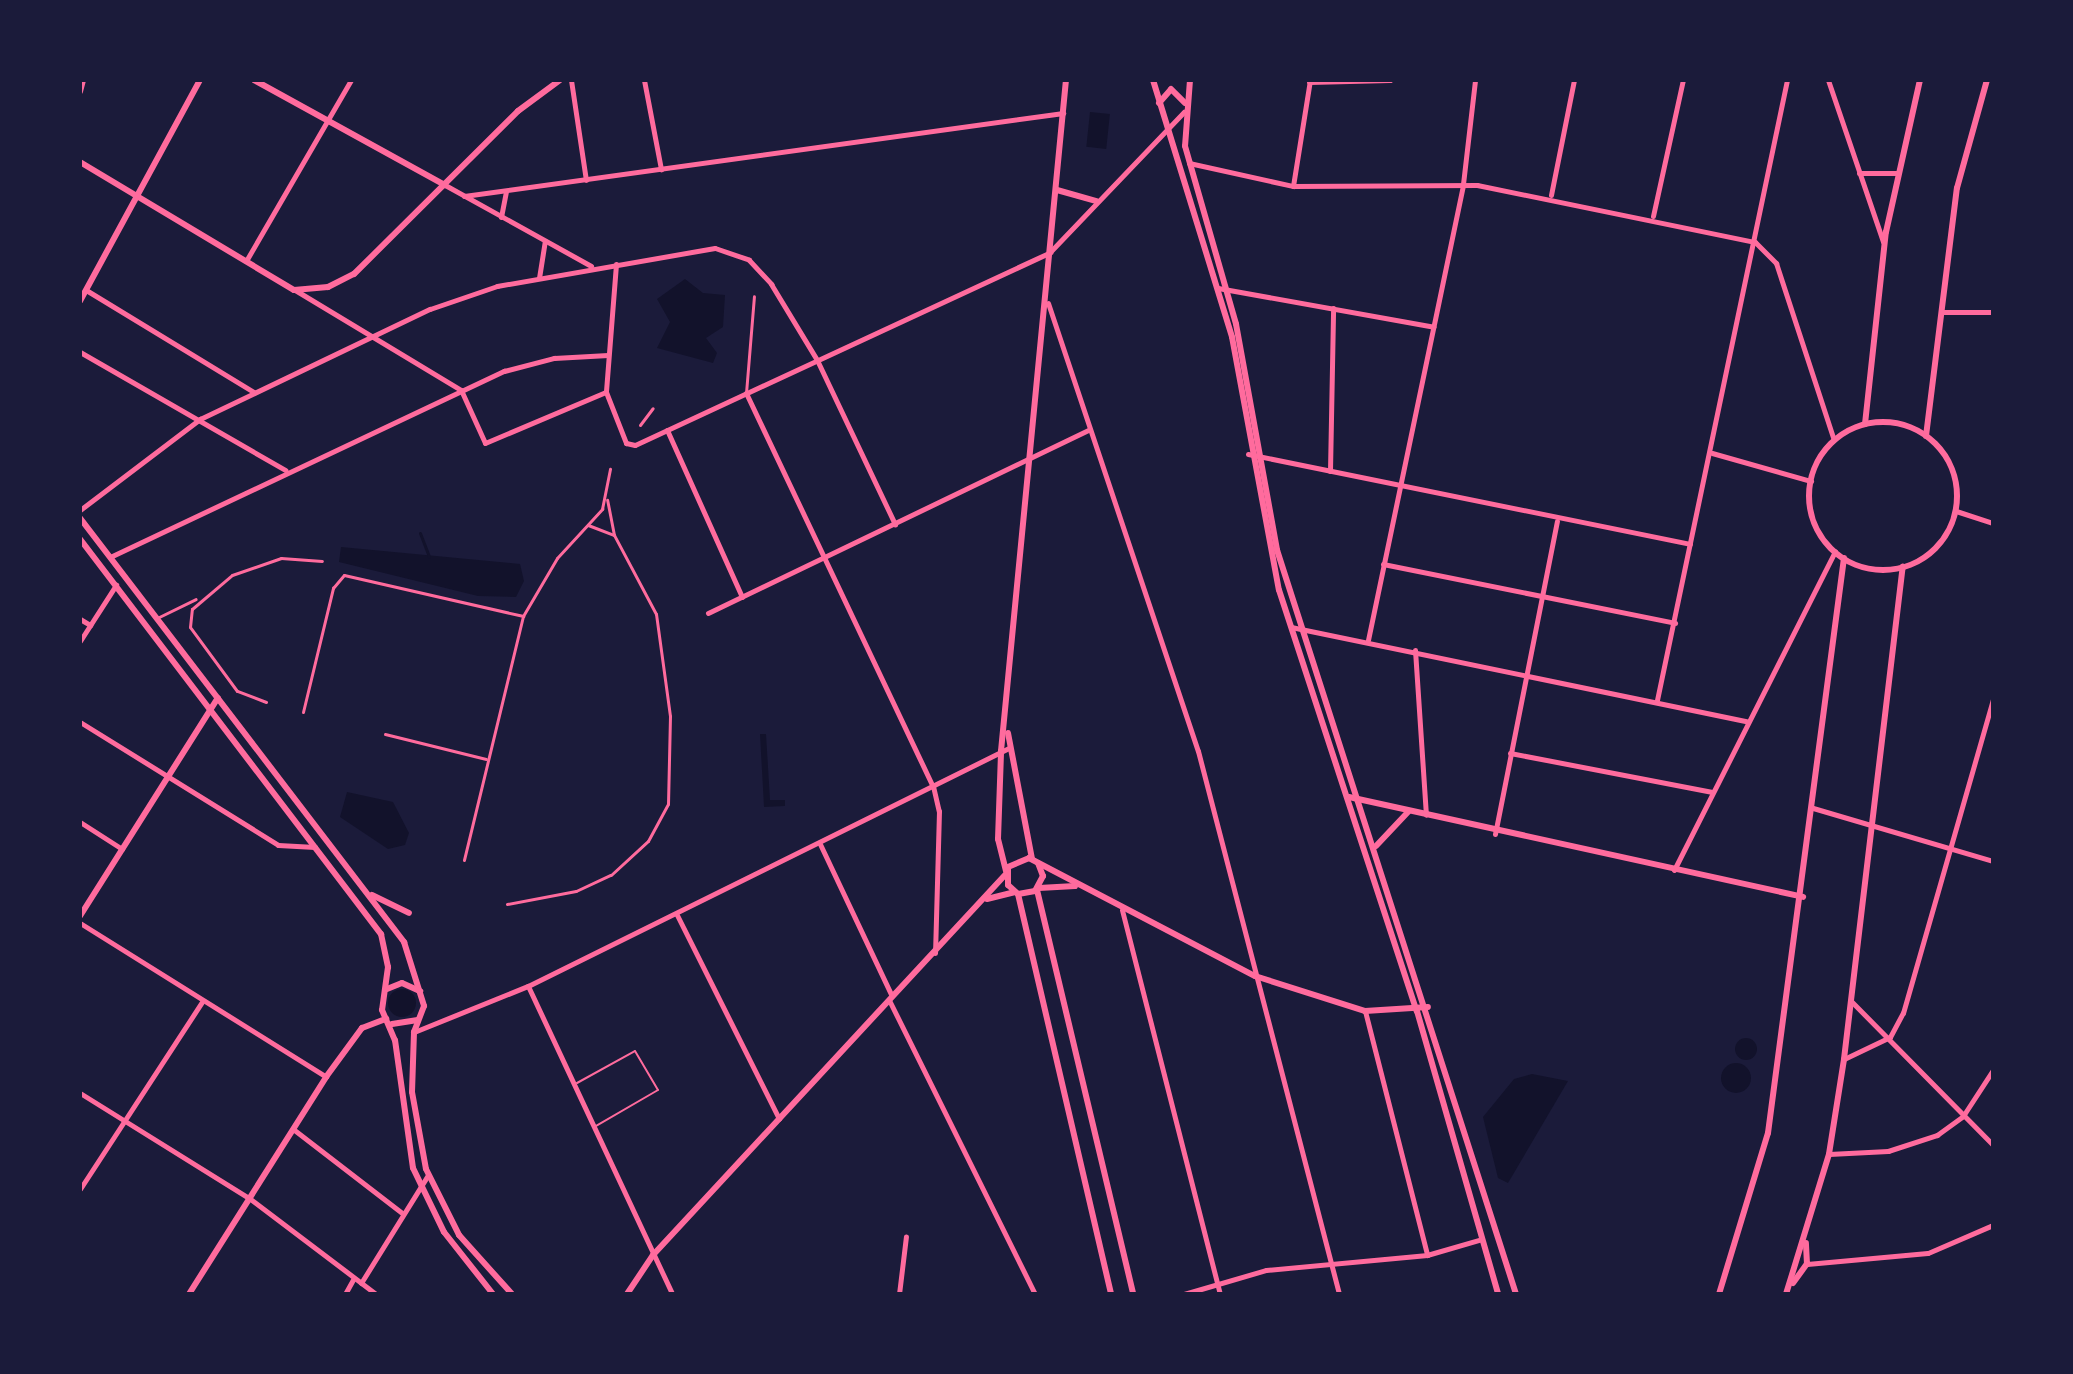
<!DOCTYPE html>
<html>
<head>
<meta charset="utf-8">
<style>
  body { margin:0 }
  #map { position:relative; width:2073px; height:1374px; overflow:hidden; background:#1b1b3a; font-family:Literata,serif }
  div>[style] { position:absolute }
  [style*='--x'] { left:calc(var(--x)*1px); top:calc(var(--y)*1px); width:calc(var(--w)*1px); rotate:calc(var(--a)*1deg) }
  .water>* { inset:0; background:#12122b; transform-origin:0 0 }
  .round { border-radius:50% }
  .stream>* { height:3px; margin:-1.5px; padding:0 1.5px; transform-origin:1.5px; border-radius:1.5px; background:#12122b }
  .service>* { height:2px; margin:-1px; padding:0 1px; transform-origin:1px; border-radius:1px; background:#ff6b9d }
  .pedestrian>* { height:3px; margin:-1.5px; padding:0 1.5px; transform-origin:1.5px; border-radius:1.5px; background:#ff6b9d }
  .minor>* { height:5px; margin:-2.5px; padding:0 2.5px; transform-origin:2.5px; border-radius:2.5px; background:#ff6b9d }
  .tertiary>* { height:6px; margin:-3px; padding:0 3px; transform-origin:3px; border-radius:3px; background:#ff6b9d }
  .tertiary>.ring { margin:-3px; padding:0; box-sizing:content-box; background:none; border:6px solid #ff6b9d; border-radius:50% }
  .secondary>* { height:6px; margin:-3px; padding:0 3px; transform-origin:3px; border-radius:3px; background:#ff6b9d }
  span { translate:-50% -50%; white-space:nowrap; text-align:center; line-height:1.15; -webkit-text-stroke:8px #1b1b3a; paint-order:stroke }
  .frame { position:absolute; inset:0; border:82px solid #1b1b3a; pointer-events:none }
</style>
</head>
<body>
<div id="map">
  <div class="water">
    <div style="left:1090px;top:112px;width:20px;height:35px;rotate:6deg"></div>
    <div style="clip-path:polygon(685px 279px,703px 293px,725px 295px,723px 327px,706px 338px,717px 353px,713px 363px,657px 348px,670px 322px,657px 299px)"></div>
    <div style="clip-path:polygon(341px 547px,520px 564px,524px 581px,516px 597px,478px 596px,339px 562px)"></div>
    <div style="clip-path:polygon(760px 734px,766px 734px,770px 800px,785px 800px,785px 806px,764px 807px)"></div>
    <div style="clip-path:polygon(347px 792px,393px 802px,409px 833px,405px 845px,388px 849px,340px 817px)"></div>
    <div class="round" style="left:388px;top:989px;width:28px;height:28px"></div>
    <div class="round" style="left:1735px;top:1038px;width:22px;height:22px"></div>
    <div class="round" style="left:1721px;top:1063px;width:30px;height:30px"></div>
    <div style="clip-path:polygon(1532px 1074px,1568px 1081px,1508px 1183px,1498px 1178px,1483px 1117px,1514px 1079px)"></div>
  </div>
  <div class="stream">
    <div style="--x:420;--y:533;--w:25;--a:69"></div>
  </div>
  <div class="service">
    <div style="--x:577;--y:1083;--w:66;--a:-28.9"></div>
    <div style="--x:635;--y:1051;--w:45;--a:59.5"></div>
    <div style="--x:658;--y:1090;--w:72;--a:149.9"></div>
  </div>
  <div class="pedestrian">
    <div style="--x:746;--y:393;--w:97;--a:-85.3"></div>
    <div style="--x:640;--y:425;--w:21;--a:-53"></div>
    <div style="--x:588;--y:525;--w:28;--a:21"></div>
    <div style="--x:523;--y:616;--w:67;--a:-59.6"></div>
    <div style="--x:557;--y:558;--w:67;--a:-47.4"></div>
    <div style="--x:602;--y:509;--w:41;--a:-78.7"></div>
    <div style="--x:157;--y:618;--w:43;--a:-26"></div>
    <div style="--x:266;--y:702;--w:31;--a:-159"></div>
    <div style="--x:237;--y:691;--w:79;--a:-126.3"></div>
    <div style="--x:190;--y:627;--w:18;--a:-84"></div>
    <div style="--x:192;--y:609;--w:52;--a:-40.4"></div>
    <div style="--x:232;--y:575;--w:52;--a:-19.1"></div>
    <div style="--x:281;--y:558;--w:41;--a:4.2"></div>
    <div style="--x:303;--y:712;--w:128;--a:-76.4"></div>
    <div style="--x:333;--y:588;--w:17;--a:-50"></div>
    <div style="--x:344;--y:575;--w:184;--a:12.9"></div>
    <div style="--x:523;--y:616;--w:251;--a:103.6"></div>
    <div style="--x:385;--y:734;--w:104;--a:13.9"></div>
    <div style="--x:507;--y:904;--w:70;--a:-10.7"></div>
    <div style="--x:576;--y:891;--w:38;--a:-25"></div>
    <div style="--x:611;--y:875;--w:50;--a:-42.6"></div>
    <div style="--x:648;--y:841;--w:42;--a:-61.6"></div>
    <div style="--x:668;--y:804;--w:88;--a:-88.7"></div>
    <div style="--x:670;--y:716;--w:103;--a:-97.8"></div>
    <div style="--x:656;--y:614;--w:89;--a:-118"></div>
    <div style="--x:614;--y:535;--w:36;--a:-101"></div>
  </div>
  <div class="minor">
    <div style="--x:571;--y:80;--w:101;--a:81.5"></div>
    <div style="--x:644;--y:80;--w:91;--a:79.2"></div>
    <div style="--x:1828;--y:80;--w:171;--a:71.2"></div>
    <div style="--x:1309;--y:82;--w:81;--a:-1.4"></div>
    <div style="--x:80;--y:91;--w:11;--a:-75"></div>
    <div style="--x:1189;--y:163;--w:107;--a:12.5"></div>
    <div style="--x:1293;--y:186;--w:184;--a:-0.3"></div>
    <div style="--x:1477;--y:185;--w:284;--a:11.6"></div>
    <div style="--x:1755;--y:242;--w:30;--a:45"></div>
    <div style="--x:1776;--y:263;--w:186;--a:71.9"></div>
    <div style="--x:1859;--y:173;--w:38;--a:0"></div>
    <div style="--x:445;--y:185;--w:167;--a:29"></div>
    <div style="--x:1293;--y:186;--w:107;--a:-80.9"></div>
    <div style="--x:1551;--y:195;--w:117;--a:-78.7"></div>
    <div style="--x:464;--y:196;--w:605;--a:-7.89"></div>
    <div style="--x:1653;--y:216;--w:139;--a:-77.6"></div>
    <div style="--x:501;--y:217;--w:26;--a:-79"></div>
    <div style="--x:246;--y:261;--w:209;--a:-59.9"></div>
    <div style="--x:616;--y:264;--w:128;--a:94.5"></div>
    <div style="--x:606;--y:392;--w:55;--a:68.6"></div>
    <div style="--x:626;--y:443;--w:9;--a:13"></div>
    <div style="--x:635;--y:445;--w:458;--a:-24.9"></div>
    <div style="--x:1050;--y:252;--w:194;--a:-46.3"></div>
    <div style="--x:539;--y:278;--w:37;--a:-81"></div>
    <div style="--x:1218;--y:288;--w:219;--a:10.2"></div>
    <div style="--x:86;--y:290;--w:197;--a:31.3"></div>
    <div style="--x:295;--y:290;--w:194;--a:31.1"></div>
    <div style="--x:461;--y:390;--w:58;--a:65.6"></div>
    <div style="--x:485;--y:443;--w:131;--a:-22.9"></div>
    <div style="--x:1048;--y:303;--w:472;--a:71.5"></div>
    <div style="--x:1198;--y:751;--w:561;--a:75.44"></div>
    <div style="--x:1941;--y:312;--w:52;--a:0"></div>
    <div style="--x:80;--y:352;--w:237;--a:29.9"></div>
    <div style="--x:746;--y:393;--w:435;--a:64.6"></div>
    <div style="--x:933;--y:786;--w:26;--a:77"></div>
    <div style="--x:939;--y:811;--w:142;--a:91.6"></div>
    <div style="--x:667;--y:430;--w:183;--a:65.8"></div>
    <div style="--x:1712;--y:453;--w:103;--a:15.8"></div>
    <div style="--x:1248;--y:454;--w:451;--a:11.5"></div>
    <div style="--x:1330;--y:471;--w:163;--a:-88.9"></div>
    <div style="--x:80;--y:510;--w:151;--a:-37.2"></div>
    <div style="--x:200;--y:419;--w:255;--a:-25.6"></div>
    <div style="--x:430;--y:309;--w:71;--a:-18.9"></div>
    <div style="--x:497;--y:286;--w:221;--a:-9.9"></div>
    <div style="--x:715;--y:248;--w:36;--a:19"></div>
    <div style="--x:749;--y:260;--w:33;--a:47"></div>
    <div style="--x:771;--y:284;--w:89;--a:58.8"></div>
    <div style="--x:817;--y:360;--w:182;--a:64.6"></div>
    <div style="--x:1956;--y:511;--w:39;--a:18"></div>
    <div style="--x:110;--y:557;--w:436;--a:-25.3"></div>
    <div style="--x:504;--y:371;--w:52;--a:-14.6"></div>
    <div style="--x:554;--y:358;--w:54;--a:-3.2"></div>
    <div style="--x:1383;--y:564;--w:298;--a:11.4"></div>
    <div style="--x:708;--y:613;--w:422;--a:-25.7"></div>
    <div style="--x:80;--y:619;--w:12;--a:31"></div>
    <div style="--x:1291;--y:627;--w:465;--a:11.7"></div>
    <div style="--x:1368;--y:640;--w:466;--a:-78.2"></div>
    <div style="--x:1463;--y:184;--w:105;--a:-83.4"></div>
    <div style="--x:80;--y:641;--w:67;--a:-57.3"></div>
    <div style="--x:1415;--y:650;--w:165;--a:86.2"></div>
    <div style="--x:1657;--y:700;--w:633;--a:-78.16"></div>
    <div style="--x:80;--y:722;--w:233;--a:31.8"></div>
    <div style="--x:278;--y:845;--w:37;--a:3"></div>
    <div style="--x:1510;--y:753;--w:206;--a:10.9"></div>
    <div style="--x:1813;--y:808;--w:188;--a:16.4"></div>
    <div style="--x:80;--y:822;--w:50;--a:32.7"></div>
    <div style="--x:1495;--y:834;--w:319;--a:-78.8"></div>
    <div style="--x:820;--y:844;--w:168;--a:64.7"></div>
    <div style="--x:1674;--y:870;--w:357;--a:-63.2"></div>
    <div style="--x:1122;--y:910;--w:396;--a:75.7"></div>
    <div style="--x:677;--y:915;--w:228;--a:63.4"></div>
    <div style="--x:80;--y:923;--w:290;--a:32"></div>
    <div style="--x:528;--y:986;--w:340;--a:64.9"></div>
    <div style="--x:889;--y:1000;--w:328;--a:63.6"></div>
    <div style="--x:1851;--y:1001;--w:202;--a:45.4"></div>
    <div style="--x:1365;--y:1011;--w:252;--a:75.7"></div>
    <div style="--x:414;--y:1032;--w:123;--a:-22"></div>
    <div style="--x:528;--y:986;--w:537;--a:-26.33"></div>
    <div style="--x:1844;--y:1059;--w:51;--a:-25.6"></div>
    <div style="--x:1890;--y:1037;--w:27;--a:-62"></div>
    <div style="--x:1903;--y:1013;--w:327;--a:-74"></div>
    <div style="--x:80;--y:1093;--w:199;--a:31.9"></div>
    <div style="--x:249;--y:1198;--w:159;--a:37.1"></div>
    <div style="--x:293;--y:1129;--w:138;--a:37.6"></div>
    <div style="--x:1829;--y:1154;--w:59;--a:-2.9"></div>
    <div style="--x:1888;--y:1151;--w:52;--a:-18.1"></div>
    <div style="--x:1937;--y:1135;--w:32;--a:-36"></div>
    <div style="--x:1963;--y:1116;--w:55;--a:-56.9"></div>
    <div style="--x:80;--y:1189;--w:223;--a:-56.9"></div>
    <div style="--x:1807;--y:1264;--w:121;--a:-5.2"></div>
    <div style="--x:1928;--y:1253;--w:71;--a:-23.3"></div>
    <div style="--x:361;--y:1283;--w:127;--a:-58.2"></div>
    <div style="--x:345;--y:1294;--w:18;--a:-61"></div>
    <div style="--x:899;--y:1294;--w:58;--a:-83.1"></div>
    <div style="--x:1184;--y:1294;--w:85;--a:-16.3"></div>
    <div style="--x:1266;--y:1270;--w:162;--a:-5.3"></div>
    <div style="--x:1427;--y:1255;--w:57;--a:-16.2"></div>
  </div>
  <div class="tertiary">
    <div style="--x:254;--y:80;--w:218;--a:28.8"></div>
    <div style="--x:80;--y:162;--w:249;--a:30.9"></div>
    <div style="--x:294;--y:290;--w:34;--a:-5"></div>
    <div style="--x:328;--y:287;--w:29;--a:-27"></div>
    <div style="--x:354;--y:274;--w:231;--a:-44.8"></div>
    <div style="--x:518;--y:111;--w:52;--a:-36.4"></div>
    <div style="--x:1057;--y:190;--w:41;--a:15.8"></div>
    <div class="ring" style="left:1809px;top:422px;width:142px;height:142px"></div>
    <div style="--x:1865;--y:424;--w:193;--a:-83.8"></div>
    <div style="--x:1886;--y:232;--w:156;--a:-77.4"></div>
    <div style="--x:1926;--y:436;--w:250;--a:-82.9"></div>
    <div style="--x:1957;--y:188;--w:112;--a:-74.5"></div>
    <div style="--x:1008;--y:733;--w:128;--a:79.2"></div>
    <div style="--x:1349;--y:797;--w:465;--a:12.4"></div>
    <div style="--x:1376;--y:846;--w:47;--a:-46.7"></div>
    <div style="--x:1038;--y:863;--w:14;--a:69"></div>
    <div style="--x:1043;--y:876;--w:17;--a:118"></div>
    <div style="--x:1035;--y:891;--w:17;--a:170"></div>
    <div style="--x:1018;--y:894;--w:13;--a:-138"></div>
    <div style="--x:1008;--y:885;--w:18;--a:-90"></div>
    <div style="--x:1008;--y:867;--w:23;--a:-23"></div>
    <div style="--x:1029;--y:858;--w:255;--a:27.6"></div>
    <div style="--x:1255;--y:976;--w:115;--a:17.7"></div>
    <div style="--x:1365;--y:1011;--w:63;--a:-3.6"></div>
    <div style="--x:1006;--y:871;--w:33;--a:-104"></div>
    <div style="--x:998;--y:839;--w:88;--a:-88"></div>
    <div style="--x:1001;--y:751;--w:674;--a:-84.47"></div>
    <div style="--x:1039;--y:888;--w:36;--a:-3"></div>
    <div style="--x:1037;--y:890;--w:415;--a:76.6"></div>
    <div style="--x:1018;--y:894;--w:411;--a:76.9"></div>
    <div style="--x:987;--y:899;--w:29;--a:-14"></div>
    <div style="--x:80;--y:916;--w:258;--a:-57.7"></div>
    <div style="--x:1793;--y:1283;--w:24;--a:-54"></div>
    <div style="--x:1807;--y:1264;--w:21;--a:-93"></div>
    <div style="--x:189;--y:1294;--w:257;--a:-57.7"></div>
    <div style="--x:326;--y:1077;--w:61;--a:-53.7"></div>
    <div style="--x:362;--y:1028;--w:26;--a:-21"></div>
    <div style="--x:627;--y:1294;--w:47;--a:-56.3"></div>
    <div style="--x:653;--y:1255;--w:518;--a:-47.19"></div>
    <div style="--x:1719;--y:1294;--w:168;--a:-73.1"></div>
    <div style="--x:1768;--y:1133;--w:580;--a:-82.47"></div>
    <div style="--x:1786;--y:1294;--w:146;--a:-72.9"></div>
    <div style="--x:1829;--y:1154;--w:96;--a:-81"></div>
    <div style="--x:1844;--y:1059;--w:496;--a:-83.2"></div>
  </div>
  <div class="secondary">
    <div style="--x:1153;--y:80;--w:269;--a:72.9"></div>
    <div style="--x:1232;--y:337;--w:257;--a:79.5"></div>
    <div style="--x:1279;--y:590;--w:443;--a:71.9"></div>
    <div style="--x:1417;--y:1011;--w:294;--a:74"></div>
    <div style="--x:1190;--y:80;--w:66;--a:94.3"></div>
    <div style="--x:1185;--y:146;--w:185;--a:74"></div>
    <div style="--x:1236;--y:324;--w:230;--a:79.7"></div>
    <div style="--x:1277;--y:550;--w:781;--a:72.19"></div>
    <div style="--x:1159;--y:103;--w:18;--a:-49"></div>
    <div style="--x:1171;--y:89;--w:20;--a:45"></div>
    <div style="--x:80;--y:301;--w:251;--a:-61.5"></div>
    <div style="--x:80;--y:518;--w:534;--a:52.61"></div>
    <div style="--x:404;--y:942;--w:67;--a:72.6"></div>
    <div style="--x:424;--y:1006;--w:28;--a:111"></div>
    <div style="--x:414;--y:1032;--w:60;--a:91.9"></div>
    <div style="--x:412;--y:1092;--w:78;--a:79.7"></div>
    <div style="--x:426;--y:1169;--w:74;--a:63.4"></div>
    <div style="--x:459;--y:1235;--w:79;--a:48.1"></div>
    <div style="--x:80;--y:539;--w:497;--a:52.7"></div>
    <div style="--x:381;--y:934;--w:34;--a:78"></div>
    <div style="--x:388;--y:967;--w:43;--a:97.9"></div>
    <div style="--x:382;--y:1010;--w:33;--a:67"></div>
    <div style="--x:395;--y:1040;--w:129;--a:82"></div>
    <div style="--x:413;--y:1168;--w:71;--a:64.2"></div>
    <div style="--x:444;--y:1232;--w:79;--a:51.7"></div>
    <div style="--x:372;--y:895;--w:41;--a:25.9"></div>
    <div style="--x:387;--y:989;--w:16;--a:-22"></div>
    <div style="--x:402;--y:983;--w:20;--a:24"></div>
    <div style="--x:392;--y:1024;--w:26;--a:-9"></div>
  </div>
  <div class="frame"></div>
</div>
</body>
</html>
